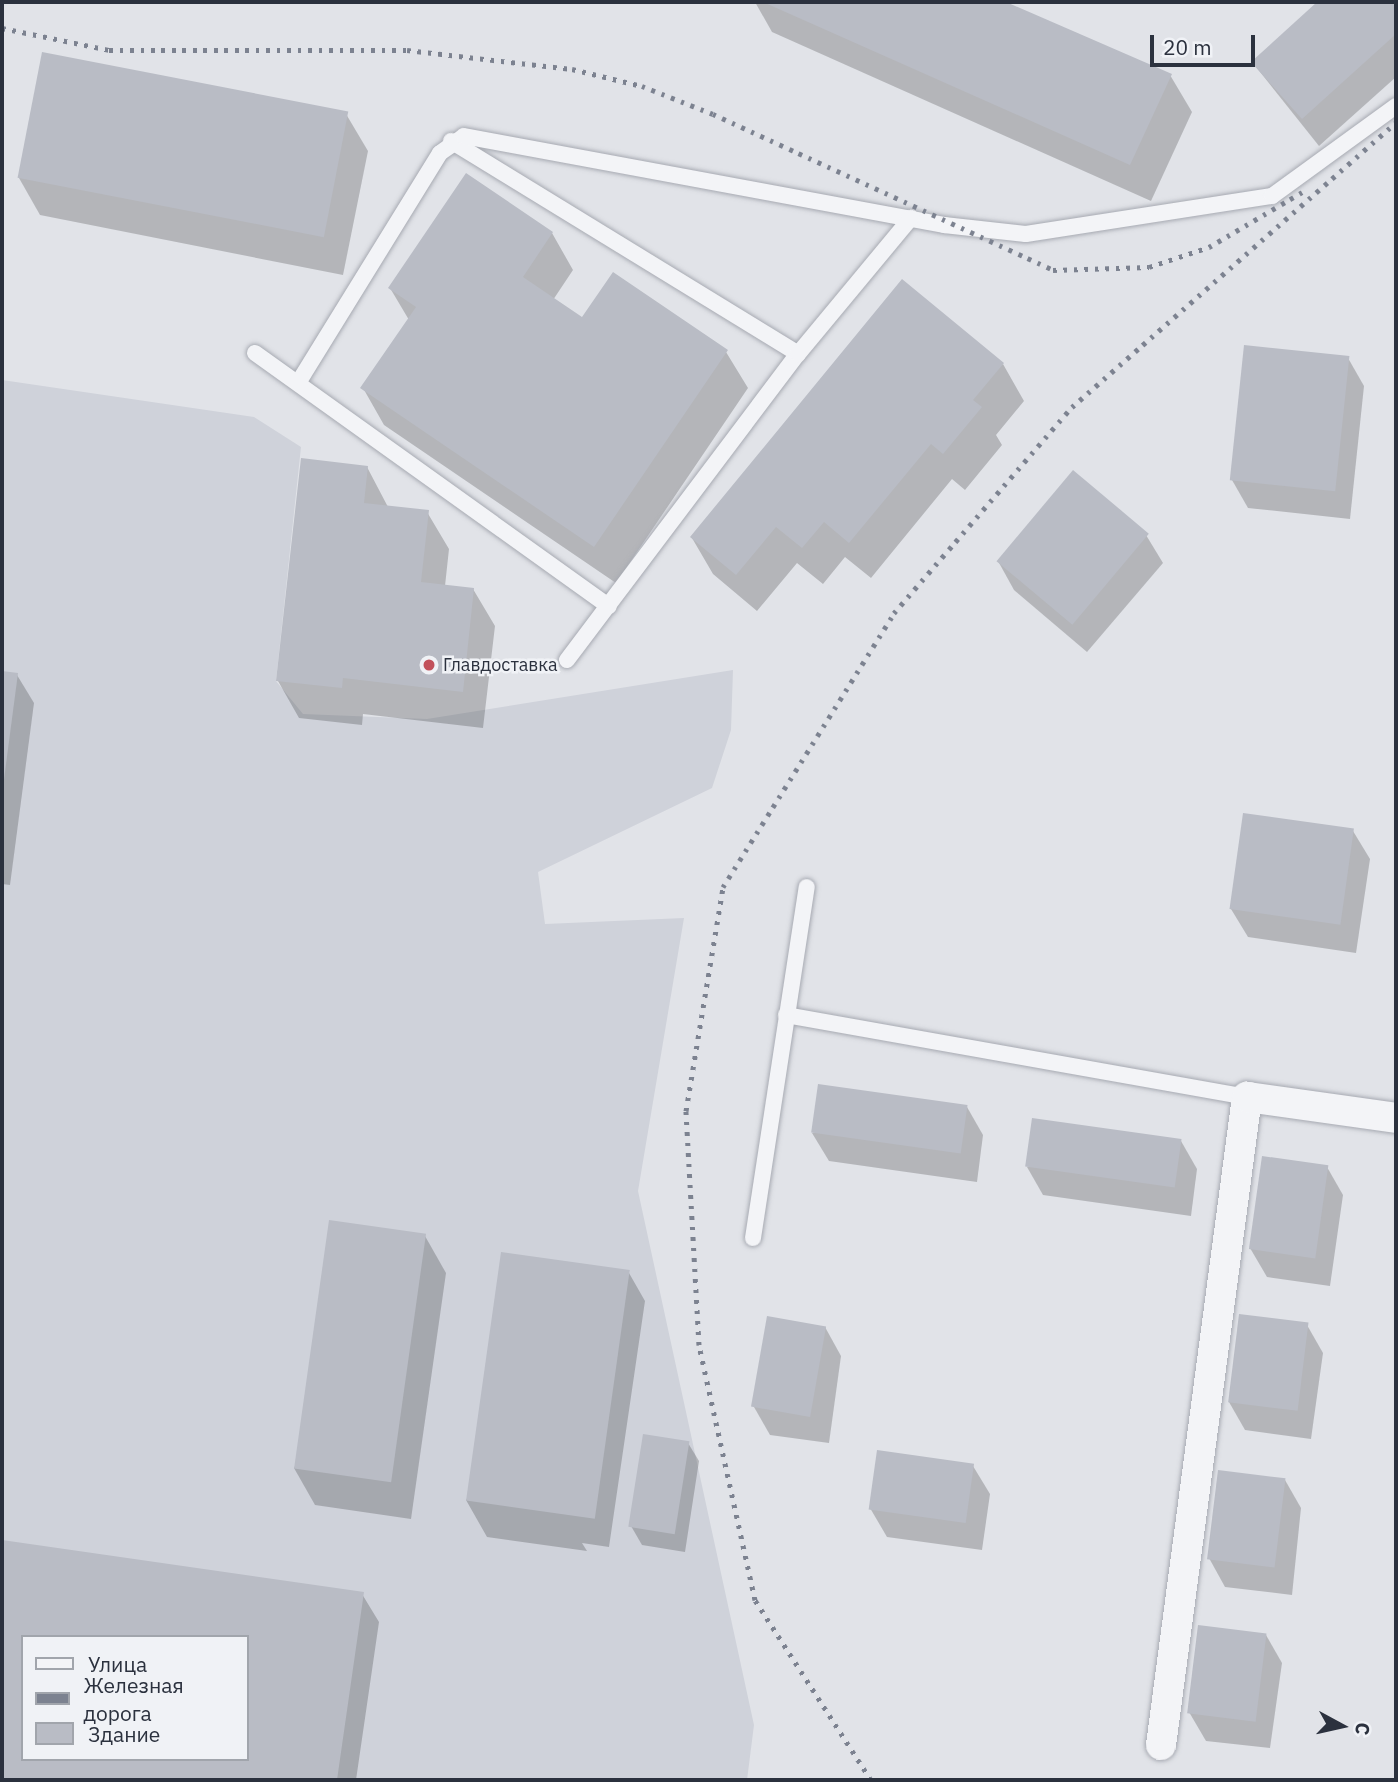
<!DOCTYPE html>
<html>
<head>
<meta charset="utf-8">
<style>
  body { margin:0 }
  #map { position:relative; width:1398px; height:1782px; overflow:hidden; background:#e1e3e8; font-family:"IBM Plex Sans",sans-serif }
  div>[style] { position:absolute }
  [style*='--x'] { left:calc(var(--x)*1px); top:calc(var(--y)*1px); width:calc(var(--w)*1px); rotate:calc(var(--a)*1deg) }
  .built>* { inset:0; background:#cfd2da }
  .shadow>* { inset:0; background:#0003 }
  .building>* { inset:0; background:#b9bcc5; transform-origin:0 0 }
  .roads { filter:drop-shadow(0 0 2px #a7aab2) drop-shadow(0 0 2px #a7aab2) }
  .service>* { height:16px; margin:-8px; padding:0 8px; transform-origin:8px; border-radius:8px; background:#f3f4f7 }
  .minor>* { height:30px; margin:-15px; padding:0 15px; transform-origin:15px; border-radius:15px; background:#f3f4f7 }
  .rail>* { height:5px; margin-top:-2.5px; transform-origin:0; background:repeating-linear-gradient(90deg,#7c8290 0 3.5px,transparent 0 10.5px) }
  .dots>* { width:19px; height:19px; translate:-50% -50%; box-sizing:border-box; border:4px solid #f0f2f6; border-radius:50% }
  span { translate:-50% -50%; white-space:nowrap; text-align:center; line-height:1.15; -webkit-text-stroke:5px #f0f2f6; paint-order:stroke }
  .poi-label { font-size:18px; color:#2b313e }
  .left { translate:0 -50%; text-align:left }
  .frame { position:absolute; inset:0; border:4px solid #2b313e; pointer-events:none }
  .legend { position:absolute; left:21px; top:1635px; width:228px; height:126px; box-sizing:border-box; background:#f0f2f6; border:2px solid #a1a5ac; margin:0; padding:9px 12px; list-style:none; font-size:21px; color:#2b313e }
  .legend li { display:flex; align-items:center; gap:14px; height:35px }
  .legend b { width:35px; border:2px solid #a1a5ac }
  .north { position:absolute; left:1307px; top:1691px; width:70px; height:70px; -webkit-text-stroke:5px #f0f2f6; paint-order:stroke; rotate:98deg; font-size:19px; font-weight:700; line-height:28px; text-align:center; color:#2b313e }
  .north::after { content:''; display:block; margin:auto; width:24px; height:32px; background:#2b313e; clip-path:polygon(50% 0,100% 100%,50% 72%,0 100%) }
  .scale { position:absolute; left:1150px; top:35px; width:105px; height:32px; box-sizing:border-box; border:4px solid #2b313e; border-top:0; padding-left:9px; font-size:21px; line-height:24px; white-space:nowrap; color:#2b313e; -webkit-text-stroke:5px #f0f2f6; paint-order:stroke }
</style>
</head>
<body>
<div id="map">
  <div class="built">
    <div style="clip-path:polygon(evenodd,2px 380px,254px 417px,301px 447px,276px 681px,303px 714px,427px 719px,733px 670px,731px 730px,712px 788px,538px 872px,545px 924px,684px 918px,638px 1191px,754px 1725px,747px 1780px,2px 1780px,2px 380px,23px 1637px,247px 1637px,247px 1759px,23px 1759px,23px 1637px)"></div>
  </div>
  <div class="shadow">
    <div style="clip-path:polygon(755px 2px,1001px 2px,1170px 75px,1192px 112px,1151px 201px,772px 32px)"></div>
    <div style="clip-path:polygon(1320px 2px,1396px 2px,1396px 77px,1319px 146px,1253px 63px)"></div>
    <div style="clip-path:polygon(346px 114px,368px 151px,343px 275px,40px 215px,19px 178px)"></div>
    <div style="clip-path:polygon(467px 175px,552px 233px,573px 270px,553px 300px,583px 320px,726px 352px,748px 388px,616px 583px,384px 425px,363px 388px,409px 320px,390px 288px)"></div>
    <div style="clip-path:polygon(1348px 358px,1364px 386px,1350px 519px,1248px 508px,1232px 480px)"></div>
    <div style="clip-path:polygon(1003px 364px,1024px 401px,996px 435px,1002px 445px,965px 490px,952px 479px,871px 578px,845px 557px,823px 584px,797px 563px,757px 611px,713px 574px,692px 538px)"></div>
    <div style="clip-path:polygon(367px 467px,388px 507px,427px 512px,449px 549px,445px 586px,473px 589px,495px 626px,483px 728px,363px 714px,362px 725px,299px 718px,278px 681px)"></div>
    <div style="clip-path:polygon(1146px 535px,1163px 563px,1087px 652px,1014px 590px,998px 561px)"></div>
    <div style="clip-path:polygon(2px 673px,17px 675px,34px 703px,10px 885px,2px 884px)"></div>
    <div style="clip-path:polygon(1353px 831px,1370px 859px,1356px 953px,1248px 937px,1231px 909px)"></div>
    <div style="clip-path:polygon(967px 1107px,983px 1135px,977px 1182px,829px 1161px,812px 1133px)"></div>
    <div style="clip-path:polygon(1181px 1141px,1197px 1169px,1191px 1216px,1043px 1195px,1027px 1167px)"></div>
    <div style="clip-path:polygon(1327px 1167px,1343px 1195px,1330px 1286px,1267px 1277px,1250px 1248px)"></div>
    <div style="clip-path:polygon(425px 1236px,446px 1273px,411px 1519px,315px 1505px,294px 1468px)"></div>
    <div style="clip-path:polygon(629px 1273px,645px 1301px,609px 1547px,582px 1543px,587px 1551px,487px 1537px,466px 1500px)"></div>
    <div style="clip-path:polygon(1307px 1325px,1323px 1353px,1311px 1439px,1245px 1430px,1229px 1402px)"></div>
    <div style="clip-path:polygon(825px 1327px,841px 1356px,829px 1443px,770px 1435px,754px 1407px)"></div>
    <div style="clip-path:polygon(688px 1443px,699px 1461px,685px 1552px,642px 1545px,631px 1526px)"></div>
    <div style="clip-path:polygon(973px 1466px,990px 1494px,982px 1550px,887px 1537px,870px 1508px)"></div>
    <div style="clip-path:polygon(1285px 1480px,1301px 1508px,1292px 1595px,1225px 1587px,1209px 1558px)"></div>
    <div style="clip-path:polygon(evenodd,2px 1542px,362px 1594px,379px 1622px,356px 1780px,2px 1780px,2px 1542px,23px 1637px,247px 1637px,247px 1759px,23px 1759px,23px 1637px)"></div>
    <div style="clip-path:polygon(1266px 1635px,1282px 1663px,1270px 1748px,1206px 1741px,1189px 1712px)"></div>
  </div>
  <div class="building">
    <div style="clip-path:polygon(763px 2px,1006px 2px,1172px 74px,1130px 165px)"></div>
    <div style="clip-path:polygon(1317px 2px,1396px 2px,1396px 34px,1302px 119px,1251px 62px)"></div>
    <div style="left:42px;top:52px;width:312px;height:128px;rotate:11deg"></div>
    <div style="clip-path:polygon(466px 173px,553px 232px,523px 277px,582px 317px,613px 272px,728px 350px,594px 547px,360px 388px,416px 307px,388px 288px)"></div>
    <div style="clip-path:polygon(902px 279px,1004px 363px,973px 400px,982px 407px,943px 454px,931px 444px,849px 543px,824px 522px,802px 548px,776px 527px,736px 575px,690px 537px)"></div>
    <div style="left:1244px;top:345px;width:106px;height:136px;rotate:6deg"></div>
    <div style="clip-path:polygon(301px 458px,368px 466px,364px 503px,429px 510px,421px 582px,474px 588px,463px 692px,343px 678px,342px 688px,276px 681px)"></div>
    <div style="left:1073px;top:470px;width:99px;height:119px;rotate:40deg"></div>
    <div style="clip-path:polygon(2px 671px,18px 673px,3px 787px,2px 787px)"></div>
    <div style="left:1243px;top:813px;width:112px;height:97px;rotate:8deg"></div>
    <div style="left:818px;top:1084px;width:151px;height:49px;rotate:8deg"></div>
    <div style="left:1032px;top:1118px;width:151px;height:49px;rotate:8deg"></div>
    <div style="left:1262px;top:1156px;width:67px;height:94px;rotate:8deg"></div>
    <div style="left:329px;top:1220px;width:98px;height:251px;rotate:8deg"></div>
    <div style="left:501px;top:1252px;width:130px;height:251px;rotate:8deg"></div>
    <div style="left:1239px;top:1314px;width:70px;height:89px;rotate:7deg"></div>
    <div style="left:767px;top:1316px;width:60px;height:92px;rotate:10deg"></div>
    <div style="left:643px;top:1434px;width:47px;height:94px;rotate:9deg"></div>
    <div style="left:877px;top:1450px;width:98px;height:60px;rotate:8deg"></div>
    <div style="left:1218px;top:1470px;width:68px;height:90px;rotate:7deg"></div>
    <div style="clip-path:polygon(evenodd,2px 1540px,364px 1592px,337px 1780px,2px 1780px,2px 1540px,23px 1637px,247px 1637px,247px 1759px,23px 1759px,23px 1637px)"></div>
    <div style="left:1198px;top:1625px;width:69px;height:89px;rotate:7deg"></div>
  </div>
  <div class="roads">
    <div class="service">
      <div style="--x:451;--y:141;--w:407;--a:31.5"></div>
      <div style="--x:255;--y:353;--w:435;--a:35.6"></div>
      <div style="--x:298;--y:383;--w:270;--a:-58.3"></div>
      <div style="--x:440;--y:153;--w:29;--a:-35"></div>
      <div style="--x:464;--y:136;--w:488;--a:10.5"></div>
      <div style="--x:944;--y:225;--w:82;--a:6.3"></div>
      <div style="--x:1026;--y:234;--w:249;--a:-8.8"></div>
      <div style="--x:1272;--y:196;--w:153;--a:-36"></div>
      <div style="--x:567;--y:660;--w:383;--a:-53"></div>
      <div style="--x:798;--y:354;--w:177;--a:-50.3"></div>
      <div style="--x:786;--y:1015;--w:468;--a:10.1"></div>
      <div style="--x:753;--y:1238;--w:355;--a:-81.3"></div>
    </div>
    <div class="minor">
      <div style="--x:1161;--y:1745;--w:654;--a:-82.44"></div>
      <div style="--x:1247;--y:1097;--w:150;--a:8"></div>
    </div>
  </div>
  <div class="rail">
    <div style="--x:2;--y:28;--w:109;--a:11.6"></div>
    <div style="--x:109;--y:50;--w:298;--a:0"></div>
    <div style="--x:407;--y:50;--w:166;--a:6.6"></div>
    <div style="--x:572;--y:69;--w:72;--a:13.7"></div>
    <div style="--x:642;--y:86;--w:76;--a:21.5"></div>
    <div style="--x:713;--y:114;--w:374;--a:24.6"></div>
    <div style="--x:1053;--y:270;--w:96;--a:-1.8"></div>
    <div style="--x:1149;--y:267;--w:63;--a:-18.4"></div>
    <div style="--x:1209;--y:247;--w:110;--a:-30.5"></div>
    <div style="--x:871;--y:1780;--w:214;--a:-122.8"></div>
    <div style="--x:755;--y:1600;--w:261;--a:-102.4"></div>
    <div style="--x:699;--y:1345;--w:234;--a:-93.2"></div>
    <div style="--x:686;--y:1111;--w:227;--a:-80.6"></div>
    <div style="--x:723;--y:887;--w:323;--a:-58"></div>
    <div style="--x:894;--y:613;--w:272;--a:-49.2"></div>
    <div style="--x:1072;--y:407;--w:432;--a:-41.3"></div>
  </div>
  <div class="dots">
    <div style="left:429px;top:665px;background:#c2515b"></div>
  </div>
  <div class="poi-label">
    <span class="left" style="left:443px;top:665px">Главдоставка</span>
  </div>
  <div class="frame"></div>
  <ul class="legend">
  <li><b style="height:9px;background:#f3f4f7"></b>Улица</li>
  <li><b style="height:9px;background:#7c8290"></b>Железная дорога</li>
  <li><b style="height:19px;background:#b9bcc5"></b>Здание</li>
  </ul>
  <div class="north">С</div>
  <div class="scale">20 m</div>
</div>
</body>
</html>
